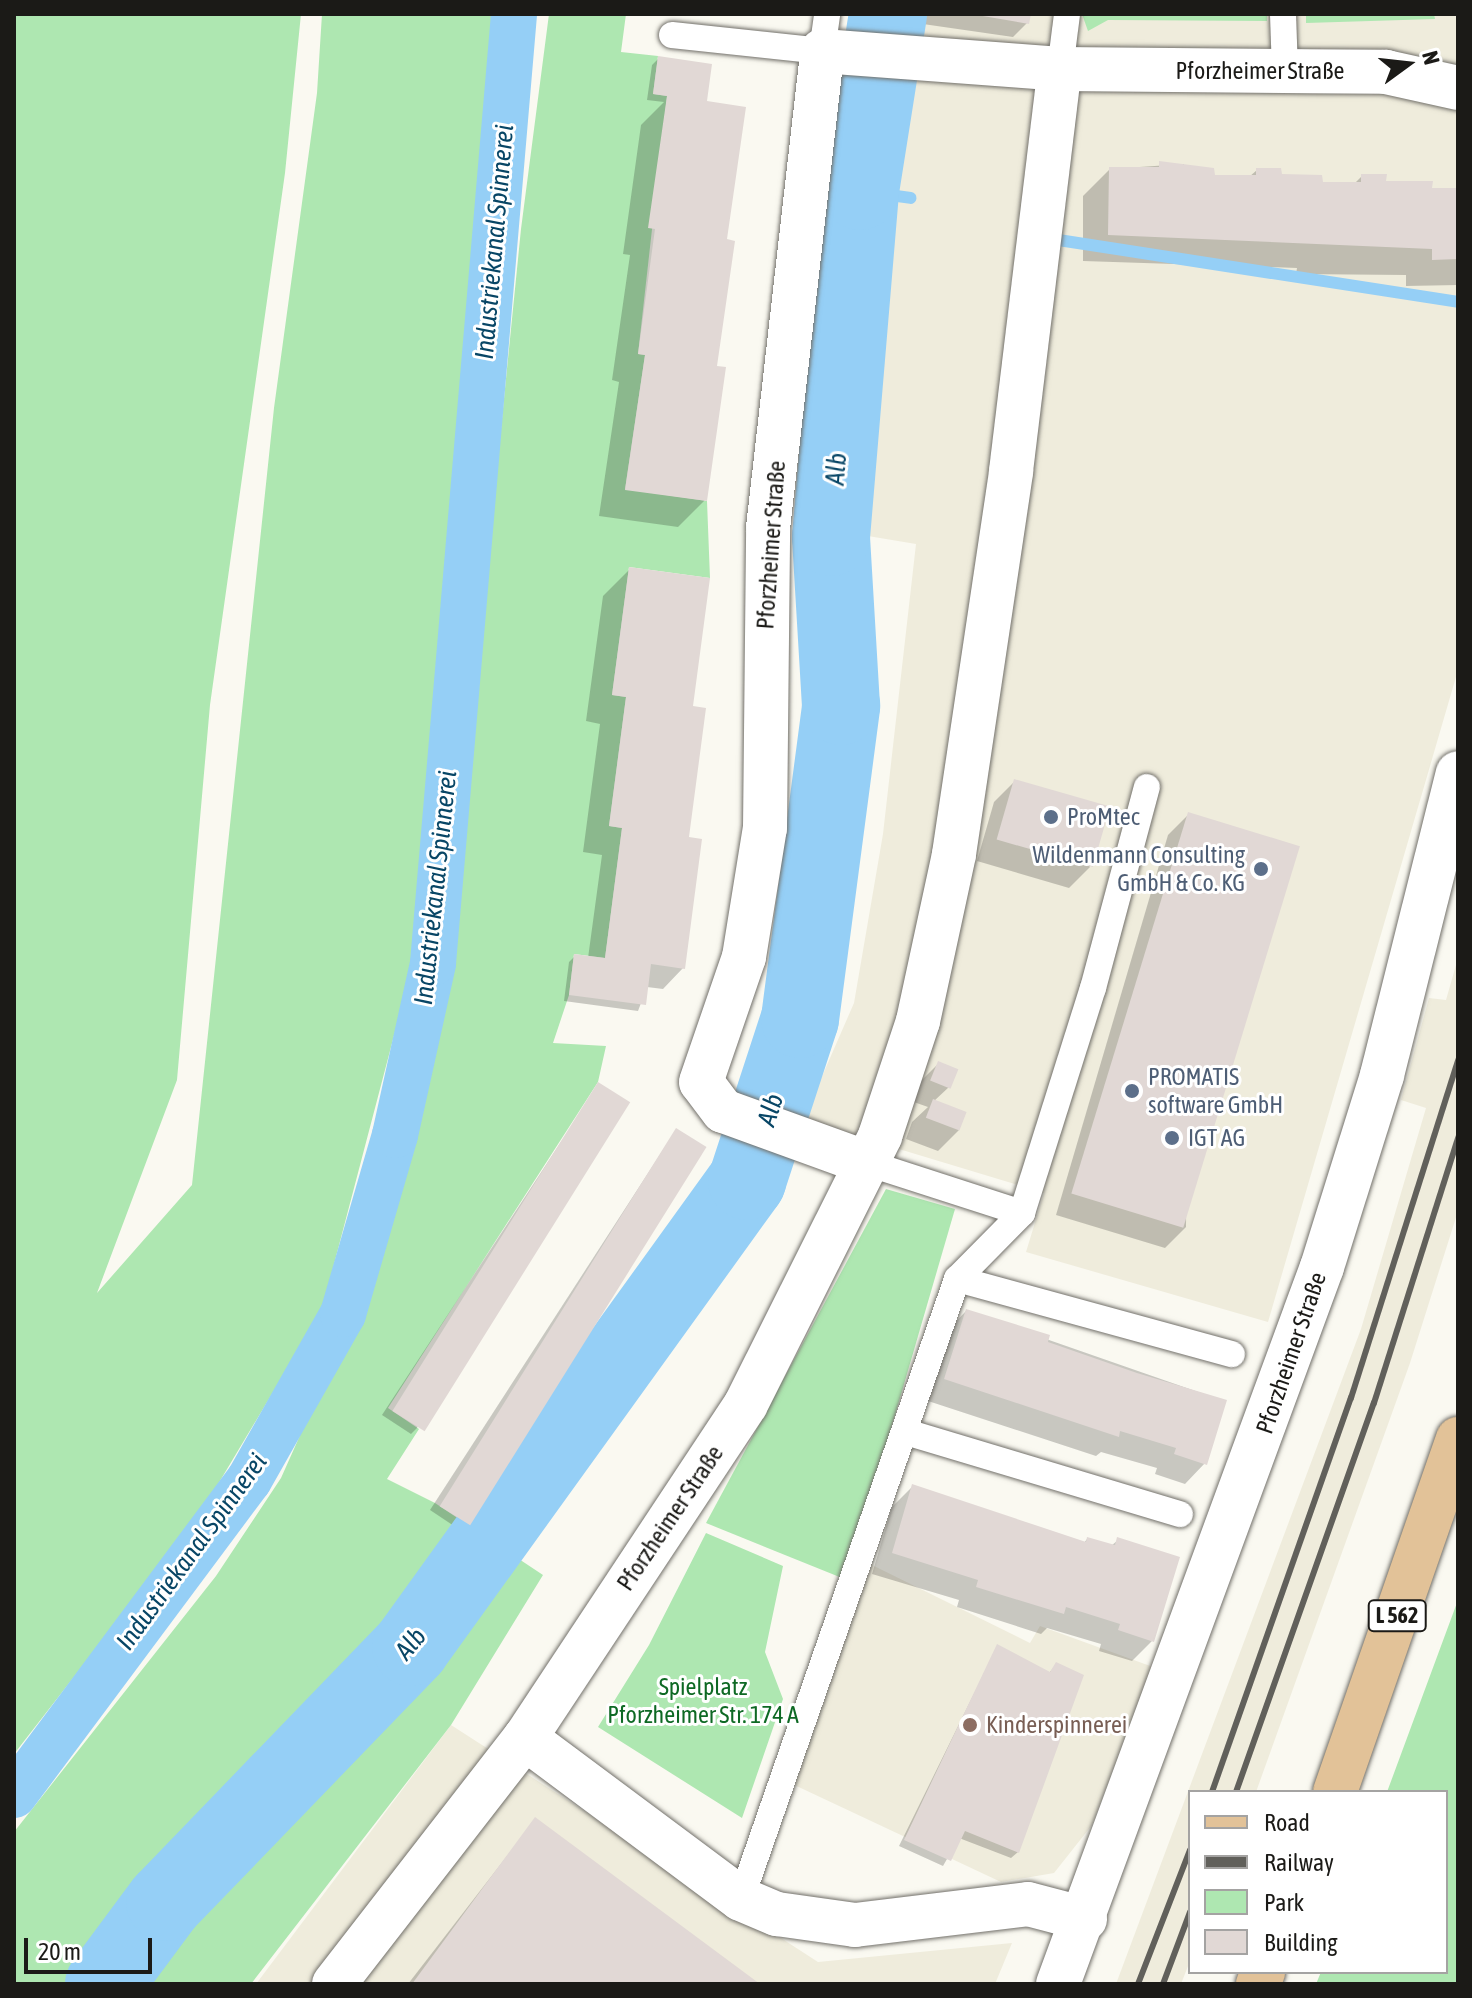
<!DOCTYPE html>
<html>
<head>
<meta charset="utf-8">
<style>
  body { margin:0 }
  #map { position:relative; width:1472px; height:1998px; overflow:hidden; background:#faf9f1; font-family:"Asap Condensed",sans-serif }
  div>[style] { position:absolute }
  [style*='--x'] { left:calc(var(--x)*1px); top:calc(var(--y)*1px); width:calc(var(--w)*1px); rotate:calc(var(--a)*1deg) }
  .built>* { inset:0; background:#efecdc }
  .green>* { inset:0; background:#aee7b1 }
  .shadow>* { inset:0; background:#0003 }
  .stream>* { height:12px; margin:-6px; padding:0 6px; transform-origin:6px; border-radius:6px; background:#95cff6 }
  .canal>* { height:46px; margin:-23px; padding:0 23px; transform-origin:23px; border-radius:23px; background:#95cff6 }
  .river>* { height:78px; margin:-39px; padding:0 39px; transform-origin:39px; border-radius:39px; background:#95cff6 }
  .building>* { inset:0; background:#e1d8d5; transform-origin:0 0 }
  .roads { filter:drop-shadow(0 0 2px #72706a) drop-shadow(0 0 2px #72706a) }
  .lane>* { height:26px; margin:-13px; padding:0 13px; transform-origin:13px; border-radius:13px; background:#fff }
  .street>* { height:44px; margin:-22px; padding:0 22px; transform-origin:22px; border-radius:22px; background:#fff }
  .primary>* { height:44px; margin:-22px; padding:0 22px; transform-origin:22px; border-radius:22px; background:#e2c298 }
  .rail>* { height:6px; margin:-3px; padding:0 3px; transform-origin:3px; border-radius:3px; background:#61605b }
  .dots>* { width:22px; height:22px; translate:-50% -50%; box-sizing:border-box; border:4px solid #fff; border-radius:50% }
  span { translate:-50% -50%; white-space:nowrap; text-align:center; line-height:1.15; -webkit-text-stroke:6px #fff; paint-order:stroke }
  .shield-label span { padding:2px 6px; background:#fff; border:2px solid; border-radius:6px; -webkit-text-stroke-width:0 }
  .shield-label { font-size:22px; color:#1b1a17; font-weight:700 }
  .street-label { font-size:24px; color:#1b1a17 }
  .service-label { font-size:24px; color:#4e5e75 }
  .left { translate:0 -50%; text-align:left }
  .right { translate:-100% -50%; text-align:right }
  .park-label { font-size:24px; color:#0e6924 }
  .education-label { font-size:24px; color:#785e54 }
  .water-label { font-size:26px; color:#084666; font-style:italic }
  .frame { position:absolute; inset:0; border:16px solid #1b1a17; pointer-events:none }
  .legend { position:absolute; left:1188px; top:1790px; width:260px; height:184px; box-sizing:border-box; background:#fff; border:2px solid #a4a3a2; margin:0; padding:10px 14px; list-style:none; font-size:24px; color:#1b1a17 }
  .legend li { display:flex; align-items:center; gap:16px; height:40px }
  .legend b { width:40px; border:2px solid #a4a3a2 }
  .north { position:absolute; left:1368px; top:24px; width:80px; height:80px; -webkit-text-stroke:6px #fff; paint-order:stroke; rotate:75deg; font-size:22px; font-weight:700; line-height:32px; text-align:center; color:#1b1a17 }
  .north::after { content:''; display:block; margin:auto; width:28px; height:36px; background:#1b1a17; clip-path:polygon(50% 0,100% 100%,50% 72%,0 100%) }
  .scale { position:absolute; left:24px; top:1938px; width:128px; height:36px; box-sizing:border-box; border:4px solid #1b1a17; border-top:0; padding-left:10px; font-size:24px; line-height:28px; white-space:nowrap; color:#1b1a17; -webkit-text-stroke:6px #fff; paint-order:stroke }
</style>
</head>
<body>
<div id="map">
  <div class="built">
    <div style="clip-path:polygon(921px 14px,1458px 14px,1458px 670px,1268px 1322px,1026px 1252px,1044px 1193px,803px 1120px,854px 1003px,883px 834px,916px 544px,850px 533px)"></div>
    <div style="clip-path:polygon(1458px 958px,1458px 1211px,1410px 1363px,1256px 1792px,1190px 1792px,1190px 1961px,1181px 1984px,1116px 1984px,1361px 1329px,1426px 1108px,1401px 1100px,1429px 998px,1446px 1000px)"></div>
    <div style="clip-path:polygon(870px 1564px,1030px 1643px,1040px 1626px,1153px 1667px,1092px 1825px,1054px 1873px,1001px 1882px,788px 1782px)"></div>
    <div style="clip-path:polygon(451px 1725px,818px 1962px,1012px 1943px,995px 1984px,256px 1984px)"></div>
  </div>
  <div class="green">
    <div style="clip-path:polygon(14px 14px,301px 14px,285px 173px,210px 705px,177px 1080px,97px 1293px,192px 1185px,274px 408px,317px 93px,322px 14px,498px 14px,412px 967px,322px 1310px,199px 1516px,14px 1754px)"></div>
    <div style="clip-path:polygon(549px 14px,626px 14px,621px 52px,658px 56px,653px 94px,667px 96px,638px 354px,645px 355px,625px 489px,707px 501px,710px 578px,629px 567px,612px 695px,626px 697px,609px 826px,622px 828px,605px 958px,574px 954px,569px 995px,553px 1043px,606px 1046px,598px 1082px,388px 1408px,419px 1429px,387px 1479px,435px 1503px,543px 1575px,451px 1725px,251px 1984px,14px 1984px,14px 1832px,216px 1576px,281px 1478px,339px 1348px,390px 1209px,443px 1008px,521px 229px)"></div>
    <div style="clip-path:polygon(1082px 14px,1267px 14px,1267px 21px,1108px 20px,1088px 31px)"></div>
    <div style="clip-path:polygon(1306px 14px,1434px 14px,1435px 19px,1306px 23px)"></div>
    <div style="clip-path:polygon(886px 1189px,955px 1209px,847px 1580px,706px 1523px)"></div>
    <div style="clip-path:polygon(706px 1533px,783px 1566px,765px 1652px,783px 1699px,742px 1818px,598px 1727px,649px 1645px)"></div>
    <div style="clip-path:polygon(1458px 1600px,1458px 1984px,1316px 1984px,1321px 1972px,1446px 1972px,1446px 1792px,1387px 1792px)"></div>
  </div>
  <div class="shadow">
    <div style="clip-path:polygon(917px 14px,1029px 14px,1027px 23px,1013px 37px,916px 23px)"></div>
    <div style="clip-path:polygon(659px 58px,704px 103px,725px 241px,705px 500px,678px 527px,599px 516px,619px 382px,612px 380px,630px 255px,623px 254px,641px 125px,664px 102px,647px 100px,652px 65px)"></div>
    <div style="clip-path:polygon(1184px 164px,1184px 170px,1213px 177px,1249px 177px,1257px 170px,1321px 184px,1354px 184px,1362px 176px,1430px 190px,1458px 188px,1458px 285px,1406px 286px,1406px 275px,1296px 274px,1297px 268px,1083px 261px,1083px 196px,1110px 169px)"></div>
    <div style="clip-path:polygon(630px 569px,691px 708px,683px 968px,663px 989px,647px 987px,638px 1011px,564px 1001px,569px 962px,575px 956px,588px 958px,602px 855px,583px 852px,600px 724px,586px 721px,603px 596px)"></div>
    <div style="clip-path:polygon(1015px 781px,1090px 867px,1069px 888px,977px 861px,994px 802px)"></div>
    <div style="clip-path:polygon(1189px 814px,1186px 1227px,1165px 1248px,1056px 1215px,1168px 835px)"></div>
    <div style="clip-path:polygon(938px 1064px,949px 1087px,933px 1102px,959px 1130px,938px 1151px,906px 1139px,912px 1122px,928px 1107px,911px 1101px,918px 1084px)"></div>
    <div style="clip-path:polygon(599px 1084px,417px 1428px,411px 1434px,382px 1415px)"></div>
    <div style="clip-path:polygon(676px 1130px,464px 1521px,457px 1528px,430px 1510px)"></div>
    <div style="clip-path:polygon(966px 1311px,1224px 1401px,1205px 1463px,1185px 1484px,1155px 1474px,1157px 1468px,1101px 1452px,1096px 1456px,925px 1400px,946px 1332px)"></div>
    <div style="clip-path:polygon(913px 1486px,1084px 1543px,1087px 1539px,1111px 1546px,1118px 1540px,1153px 1640px,1132px 1661px,1099px 1651px,1101px 1644px,1047px 1628px,1041px 1634px,957px 1607px,959px 1600px,872px 1574px,892px 1507px)"></div>
    <div style="clip-path:polygon(997px 1647px,1048px 1674px,1056px 1665px,1018px 1852px,1011px 1858px,959px 1838px,943px 1866px,899px 1846px)"></div>
    <div style="clip-path:polygon(535px 1820px,757px 1984px,408px 1984px)"></div>
  </div>
  <div class="stream">
    <div style="--x:860;--y:191;--w:51;--a:7.8"></div>
    <div style="--x:1052;--y:239;--w:411;--a:8.8"></div>
  </div>
  <div class="canal">
    <div style="--x:14;--y:1795;--w:393;--a:-53.3"></div>
    <div style="--x:249;--y:1480;--w:191;--a:-60.5"></div>
    <div style="--x:343;--y:1314;--w:186;--a:-73.8"></div>
    <div style="--x:395;--y:1135;--w:176;--a:-77.5"></div>
    <div style="--x:433;--y:963;--w:952;--a:-85.12"></div>
  </div>
  <div class="river">
    <div style="--x:104;--y:1984;--w:102;--a:-53.4"></div>
    <div style="--x:165;--y:1902;--w:354;--a:-46"></div>
    <div style="--x:411;--y:1647;--w:575;--a:-54.21"></div>
    <div style="--x:747;--y:1181;--w:170;--a:-71.9"></div>
    <div style="--x:800;--y:1019;--w:316;--a:-82.5"></div>
    <div style="--x:841;--y:706;--w:169;--a:-93.4"></div>
    <div style="--x:831;--y:537;--w:347;--a:-85.2"></div>
    <div style="--x:860;--y:191;--w:179;--a:-81"></div>
  </div>
  <div class="building">
    <div style="clip-path:polygon(971px 14px,1031px 14px,1029px 24px)"></div>
    <div style="clip-path:polygon(658px 56px,712px 64px,707px 101px,746px 107px,727px 239px,735px 241px,717px 366px,726px 367px,707px 501px,625px 490px,645px 355px,638px 354px,655px 229px,648px 228px,667px 96px,653px 94px)"></div>
    <div style="clip-path:polygon(1159px 161px,1214px 168px,1215px 175px,1256px 175px,1256px 168px,1281px 168px,1282px 174px,1322px 175px,1323px 182px,1361px 182px,1361px 174px,1387px 174px,1386px 181px,1433px 181px,1432px 188px,1458px 188px,1458px 259px,1432px 260px,1432px 249px,1108px 235px,1109px 167px,1159px 167px)"></div>
    <div style="clip-path:polygon(629px 567px,710px 578px,693px 706px,706px 708px,689px 837px,702px 839px,685px 969px,651px 964px,646px 1005px,569px 995px,574px 954px,605px 958px,622px 828px,609px 826px,626px 697px,612px 695px)"></div>
    <div style="left:1014px;top:779px;width:100px;height:63px;rotate:16deg"></div>
    <div style="left:1188px;top:812px;width:117px;height:399px;rotate:17deg"></div>
    <div style="left:938px;top:1061px;width:22px;height:21px;rotate:22deg"></div>
    <div style="left:598px;top:1082px;width:38px;height:388px;rotate:32deg"></div>
    <div style="left:933px;top:1099px;width:36px;height:20px;rotate:21deg"></div>
    <div style="left:676px;top:1128px;width:36px;height:446px;rotate:32deg"></div>
    <div style="clip-path:polygon(966px 1309px,1050px 1335px,1048px 1342px,1137px 1373px,1227px 1400px,1207px 1465px,1174px 1454px,1176px 1448px,1120px 1431px,1119px 1437px,944px 1379px)"></div>
    <div style="clip-path:polygon(912px 1484px,1086px 1542px,1087px 1537px,1115px 1545px,1117px 1537px,1180px 1557px,1154px 1642px,1118px 1630px,1120px 1624px,1066px 1607px,1064px 1614px,976px 1587px,978px 1580px,892px 1553px)"></div>
    <div style="clip-path:polygon(997px 1644px,1050px 1672px,1056px 1662px,1084px 1675px,1019px 1853px,965px 1831px,951px 1861px,904px 1840px)"></div>
    <div style="clip-path:polygon(535px 1817px,760px 1984px,412px 1984px)"></div>
  </div>
  <div class="roads">
    <div class="lane">
      <div style="--x:1283;--y:14;--w:57;--a:88"></div>
      <div style="--x:672;--y:35;--w:151;--a:6.1"></div>
      <div style="--x:822;--y:51;--w:37;--a:-82"></div>
      <div style="--x:1060;--y:69;--w:55;--a:-82.7"></div>
      <div style="--x:1022;--y:1213;--w:236;--a:-72.5"></div>
      <div style="--x:1093;--y:988;--w:208;--a:-75"></div>
      <div style="--x:957;--y:1279;--w:285;--a:15.3"></div>
      <div style="--x:906;--y:1432;--w:286;--a:16.7"></div>
      <div style="--x:741;--y:1899;--w:657;--a:-70.79"></div>
      <div style="--x:957;--y:1279;--w:93;--a:-45.4"></div>
      <div style="--x:1022;--y:1213;--w:163;--a:-162.1"></div>
    </div>
    <div class="street">
      <div style="--x:867;--y:1163;--w:153;--a:-160.1"></div>
      <div style="--x:723;--y:1111;--w:36;--a:-127"></div>
      <div style="--x:701;--y:1082;--w:132;--a:-71"></div>
      <div style="--x:744;--y:957;--w:131;--a:-80.8"></div>
      <div style="--x:765;--y:828;--w:300;--a:-89.4"></div>
      <div style="--x:768;--y:528;--w:480;--a:-83.5"></div>
      <div style="--x:822;--y:51;--w:239;--a:4.3"></div>
      <div style="--x:1060;--y:69;--w:326;--a:0.5"></div>
      <div style="--x:1386;--y:72;--w:74;--a:12.5"></div>
      <div style="--x:525;--y:1738;--w:269;--a:36.7"></div>
      <div style="--x:741;--y:1899;--w:39;--a:23"></div>
      <div style="--x:777;--y:1914;--w:79;--a:8"></div>
      <div style="--x:855;--y:1925;--w:174;--a:-6.9"></div>
      <div style="--x:1028;--y:1904;--w:59;--a:14.7"></div>
      <div style="--x:334;--y:1984;--w:311;--a:-52.2"></div>
      <div style="--x:525;--y:1738;--w:400;--a:-56.5"></div>
      <div style="--x:746;--y:1404;--w:300;--a:-63.4"></div>
      <div style="--x:880;--y:1136;--w:121;--a:-71.7"></div>
      <div style="--x:918;--y:1021;--w:171;--a:-77.8"></div>
      <div style="--x:954;--y:854;--w:387;--a:-81.5"></div>
      <div style="--x:1011;--y:471;--w:405;--a:-83.1"></div>
      <div style="--x:1058;--y:1984;--w:764;--a:-69.79"></div>
      <div style="--x:1322;--y:1267;--w:201;--a:-72.6"></div>
      <div style="--x:1382;--y:1075;--w:311;--a:-75.9"></div>
    </div>
    <div class="primary">
      <div style="--x:1335;--y:1792;--w:374;--a:-70.8"></div>
      <div style="--x:1258;--y:1984;--w:13;--a:-67"></div>
    </div>
  </div>
  <div class="rail">
    <div style="--x:1212;--y:1792;--w:418;--a:-70.6"></div>
    <div style="--x:1351;--y:1398;--w:354;--a:-72.4"></div>
    <div style="--x:1236;--y:1792;--w:413;--a:-70.5"></div>
    <div style="--x:1374;--y:1403;--w:278;--a:-72.4"></div>
    <div style="--x:1138;--y:1984;--w:144;--a:-68.8"></div>
    <div style="--x:1163;--y:1984;--w:77;--a:-69.4"></div>
  </div>
  <div class="dots">
    <div style="left:1051px;top:817px;background:#5c6f8a"></div>
    <div style="left:1261px;top:869px;background:#5c6f8a"></div>
    <div style="left:1132px;top:1091px;background:#5c6f8a"></div>
    <div style="left:1172px;top:1138px;background:#5c6f8a"></div>
    <div style="left:970px;top:1725px;background:#8d6e63"></div>
  </div>
  <div class="shield-label">
    <span style="left:1397px;top:1616px">L 562</span>
  </div>
  <div class="street-label">
    <span style="left:1260px;top:71px">Pforzheimer Straße</span>
    <span style="left:771px;top:545px;rotate:-86deg">Pforzheimer Straße</span>
    <span style="left:1291px;top:1353px;rotate:-71deg">Pforzheimer Straße</span>
    <span style="left:670px;top:1518px;rotate:-56deg">Pforzheimer Straße</span>
  </div>
  <div class="service-label">
    <span class="left" style="left:1067px;top:817px">ProMtec</span>
    <span class="right" style="left:1245px;top:869px">Wildenmann Consulting<br>GmbH &amp; Co. KG</span>
    <span class="left" style="left:1148px;top:1091px">PROMATIS<br>software GmbH</span>
    <span class="left" style="left:1188px;top:1138px">IGT AG</span>
  </div>
  <div class="park-label">
    <span style="left:703px;top:1701px">Spielplatz<br>Pforzheimer Str. 174 A</span>
  </div>
  <div class="education-label">
    <span class="left" style="left:986px;top:1725px">Kinderspinnerei</span>
  </div>
  <div class="water-label">
    <span style="left:495px;top:242px;rotate:-85deg">Industriekanal Spinnerei</span>
    <span style="left:837px;top:469px;rotate:-85deg">Alb</span>
    <span style="left:436px;top:888px;rotate:-84deg">Industriekanal Spinnerei</span>
    <span style="left:771px;top:1110px;rotate:-72deg">Alb</span>
    <span style="left:192px;top:1552px;rotate:-54deg">Industriekanal Spinnerei</span>
    <span style="left:411px;top:1644px;rotate:-50deg">Alb</span>
  </div>
  <div class="frame"></div>
  <ul class="legend">
  <li><b style="height:10px;background:#e2c298"></b>Road</li>
  <li><b style="height:10px;background:#61605b"></b>Railway</li>
  <li><b style="height:22px;background:#aee7b1"></b>Park</li>
  <li><b style="height:22px;background:#e1d8d5"></b>Building</li>
  </ul>
  <div class="north">N</div>
  <div class="scale">20 m</div>
</div>
</body>
</html>
